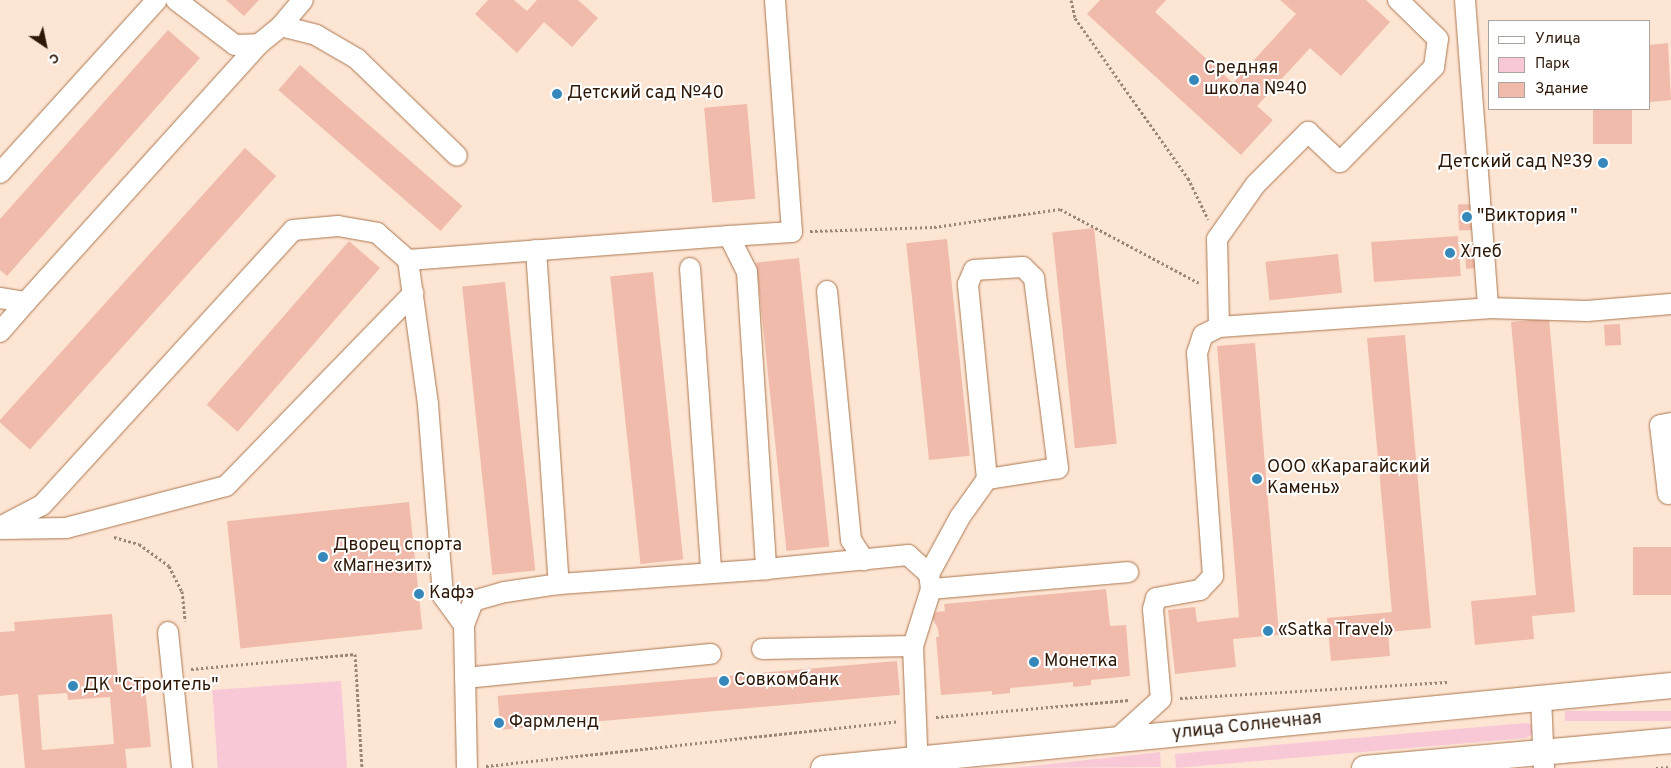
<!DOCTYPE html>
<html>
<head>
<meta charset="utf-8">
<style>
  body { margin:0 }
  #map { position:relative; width:1671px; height:768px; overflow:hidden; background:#fde5d4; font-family:Overpass,sans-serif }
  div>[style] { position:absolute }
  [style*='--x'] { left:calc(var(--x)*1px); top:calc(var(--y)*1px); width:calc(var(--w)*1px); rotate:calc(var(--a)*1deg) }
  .green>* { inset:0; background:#f8c8d7; transform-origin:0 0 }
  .building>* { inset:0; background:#f0bbaa; transform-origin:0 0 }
  .path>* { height:3px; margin-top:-1.5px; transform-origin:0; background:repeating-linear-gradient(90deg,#9c8574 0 2.5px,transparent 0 5px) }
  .roads { filter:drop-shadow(0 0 1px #ab774e) drop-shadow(0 0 1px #ab774e) }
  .minor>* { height:20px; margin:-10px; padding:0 10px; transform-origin:10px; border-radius:10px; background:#fff }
  .major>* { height:25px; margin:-12.5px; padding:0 12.5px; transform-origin:12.5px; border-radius:12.5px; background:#fff }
  .dots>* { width:14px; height:14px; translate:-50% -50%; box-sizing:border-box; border:2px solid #fff; border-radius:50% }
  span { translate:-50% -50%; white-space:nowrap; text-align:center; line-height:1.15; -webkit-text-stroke:4px #fff; paint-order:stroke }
  .poi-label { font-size:18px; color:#2d1807 }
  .left { translate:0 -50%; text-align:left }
  .right { translate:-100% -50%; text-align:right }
  .street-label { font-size:18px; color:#2d1807 }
  .legend { position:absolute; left:1488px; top:20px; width:162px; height:90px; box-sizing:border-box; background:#fff; border:1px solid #aba39c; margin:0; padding:6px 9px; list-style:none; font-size:15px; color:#2d1807 }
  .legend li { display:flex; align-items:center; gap:10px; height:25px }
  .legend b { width:25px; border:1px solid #aba39c }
  .north { position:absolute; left:20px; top:20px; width:50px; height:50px; -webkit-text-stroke:4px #fff; paint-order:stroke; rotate:146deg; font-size:14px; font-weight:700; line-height:20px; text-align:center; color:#2d1807 }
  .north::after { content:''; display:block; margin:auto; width:18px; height:22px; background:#2d1807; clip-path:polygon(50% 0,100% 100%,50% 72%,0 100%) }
</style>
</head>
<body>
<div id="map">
  <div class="green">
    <div style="left:341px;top:681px;width:87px;height:129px;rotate:86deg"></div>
    <div style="left:1671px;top:711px;width:10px;height:106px;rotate:90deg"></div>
    <div style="clip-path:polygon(1525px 723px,1531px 724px,1534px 733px,1526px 738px,1176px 768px,1175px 754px)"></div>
    <div style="clip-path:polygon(1160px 752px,1161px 767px,1014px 768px)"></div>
  </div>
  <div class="building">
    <div style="clip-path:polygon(226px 0,259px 0,244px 16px)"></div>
    <div style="clip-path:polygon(488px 0,514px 0,527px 11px,537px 0,578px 0,598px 18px,572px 47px,544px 22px,517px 53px,475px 14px)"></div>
    <div style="clip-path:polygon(1100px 0,1166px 0,1155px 12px,1233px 83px,1296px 14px,1280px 0,1366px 0,1390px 22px,1341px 76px,1310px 48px,1257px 106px,1273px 120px,1241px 155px,1087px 14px)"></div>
    <div style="clip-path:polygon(168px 30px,200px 58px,7px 276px,0 270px,0 219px)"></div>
    <div style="clip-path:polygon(1668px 43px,1671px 100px,1650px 102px,1650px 45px)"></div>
    <div style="left:300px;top:65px;width:215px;height:33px;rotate:41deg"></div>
    <div style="left:747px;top:104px;width:95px;height:43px;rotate:85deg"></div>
    <div style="left:1593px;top:109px;width:39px;height:35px"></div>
    <div style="left:245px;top:148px;width:42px;height:368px;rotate:42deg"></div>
    <div style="left:1473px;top:204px;width:26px;height:15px;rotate:88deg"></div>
    <div style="left:1094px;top:228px;width:217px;height:42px;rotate:84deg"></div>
    <div style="left:1458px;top:236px;width:40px;height:87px;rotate:86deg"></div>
    <div style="left:947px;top:239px;width:218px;height:41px;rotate:84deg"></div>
    <div style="left:349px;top:241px;width:41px;height:217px;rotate:41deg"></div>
    <div style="left:1478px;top:248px;width:20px;height:13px;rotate:87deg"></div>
    <div style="left:1338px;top:254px;width:39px;height:73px;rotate:84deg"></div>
    <div style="left:799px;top:258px;width:290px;height:43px;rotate:84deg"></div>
    <div style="left:653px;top:272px;width:289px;height:43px;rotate:84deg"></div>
    <div style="left:505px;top:282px;width:290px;height:43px;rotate:84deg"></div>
    <div style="clip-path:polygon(1549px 318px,1575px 612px,1532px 616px,1534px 639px,1475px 645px,1471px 601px,1536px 595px,1511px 322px)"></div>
    <div style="left:1620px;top:324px;width:21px;height:16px;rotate:87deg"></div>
    <div style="clip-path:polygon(1405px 335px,1431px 628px,1388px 632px,1390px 656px,1331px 661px,1327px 618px,1392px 612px,1367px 338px)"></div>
    <div style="clip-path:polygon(1255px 343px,1279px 635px,1233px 639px,1236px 667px,1175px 674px,1168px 610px,1195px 607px,1197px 622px,1239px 617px,1217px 346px)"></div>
    <div style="left:409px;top:502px;width:128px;height:183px;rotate:84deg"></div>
    <div style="left:1671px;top:547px;width:48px;height:38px;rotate:90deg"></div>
    <div style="clip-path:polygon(1106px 589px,1110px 626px,1126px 625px,1130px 676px,1091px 680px,1091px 685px,1073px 687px,1073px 682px,1010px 688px,1010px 693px,992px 695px,992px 691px,941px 695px,936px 637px,939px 637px,938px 629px,932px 617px,936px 612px,945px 611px,944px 604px)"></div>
    <div style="clip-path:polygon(evenodd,112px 614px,118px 679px,144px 677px,151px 747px,125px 749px,127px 768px,25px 768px,18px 694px,0 696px,0 632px,15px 631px,14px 622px,112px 614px,67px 693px,68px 700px,110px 697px,114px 744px,42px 750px,38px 695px,67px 693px)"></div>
    <div style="left:897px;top:661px;width:34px;height:401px;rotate:85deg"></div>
  </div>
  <div class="path">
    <div style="--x:1071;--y:0;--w:18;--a:77"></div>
    <div style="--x:1075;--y:18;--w:196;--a:54.8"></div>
    <div style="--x:1188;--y:178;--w:46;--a:64"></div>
    <div style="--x:810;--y:231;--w:124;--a:-1.8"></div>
    <div style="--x:934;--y:227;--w:127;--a:-8.1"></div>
    <div style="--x:1060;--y:209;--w:157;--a:28"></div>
    <div style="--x:114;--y:537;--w:26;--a:16"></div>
    <div style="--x:139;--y:544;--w:37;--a:36"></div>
    <div style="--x:169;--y:566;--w:28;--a:63"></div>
    <div style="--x:182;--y:591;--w:30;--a:84"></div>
    <div style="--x:191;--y:669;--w:165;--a:-5.2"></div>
    <div style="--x:355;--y:654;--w:114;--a:86.5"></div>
    <div style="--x:1180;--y:698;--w:268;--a:-3.4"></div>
    <div style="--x:936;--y:717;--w:194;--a:-5"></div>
    <div style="--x:486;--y:766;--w:413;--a:-6.2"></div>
    <div style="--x:1656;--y:768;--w:15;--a:-4"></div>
  </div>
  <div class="roads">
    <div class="minor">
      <div style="--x:176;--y:0;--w:74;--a:37.3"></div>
      <div style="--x:235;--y:45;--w:24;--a:-2"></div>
      <div style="--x:259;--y:44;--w:28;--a:-39"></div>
      <div style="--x:281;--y:26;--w:34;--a:-50"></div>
      <div style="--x:1465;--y:0;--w:309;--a:85.7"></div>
      <div style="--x:281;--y:26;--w:36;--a:14"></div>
      <div style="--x:316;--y:35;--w:48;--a:30.3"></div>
      <div style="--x:357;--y:59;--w:139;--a:44.1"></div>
      <div style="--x:0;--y:173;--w:234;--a:-47.8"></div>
      <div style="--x:729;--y:236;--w:63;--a:-3.6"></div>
      <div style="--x:792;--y:232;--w:233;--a:-94.2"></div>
      <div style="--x:536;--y:250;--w:335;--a:86.1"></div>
      <div style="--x:408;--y:260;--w:146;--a:82.1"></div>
      <div style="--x:428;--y:405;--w:192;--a:85.5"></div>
      <div style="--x:443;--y:596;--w:36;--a:54"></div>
      <div style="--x:690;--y:268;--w:303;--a:86"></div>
      <div style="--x:827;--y:291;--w:250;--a:84.5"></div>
      <div style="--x:851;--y:540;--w:24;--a:57"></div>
      <div style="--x:0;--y:298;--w:26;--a:9"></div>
      <div style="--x:26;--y:302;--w:348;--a:-47.9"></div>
      <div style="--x:1219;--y:327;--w:88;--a:-91.3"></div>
      <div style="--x:1217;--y:239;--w:67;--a:-54.7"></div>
      <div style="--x:1256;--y:184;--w:74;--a:-45"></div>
      <div style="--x:1308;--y:132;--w:44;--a:43.2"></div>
      <div style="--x:1340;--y:162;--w:134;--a:-45.3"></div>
      <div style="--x:1434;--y:67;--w:28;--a:-82"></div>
      <div style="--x:1438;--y:39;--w:56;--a:-135.7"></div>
      <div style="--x:0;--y:332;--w:40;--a:-49"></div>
      <div style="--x:1668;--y:494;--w:69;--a:-96.6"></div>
      <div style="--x:1660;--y:425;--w:11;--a:-10"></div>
      <div style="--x:0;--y:527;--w:47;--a:-27.6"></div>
      <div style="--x:42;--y:505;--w:372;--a:-47.6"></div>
      <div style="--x:293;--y:230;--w:45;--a:-5.1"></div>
      <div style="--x:338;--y:226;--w:40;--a:10"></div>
      <div style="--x:377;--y:233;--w:41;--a:41.1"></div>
      <div style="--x:408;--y:260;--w:322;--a:-4.3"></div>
      <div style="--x:729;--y:236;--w:40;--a:63.4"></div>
      <div style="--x:747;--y:272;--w:298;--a:86.3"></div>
      <div style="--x:766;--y:569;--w:143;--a:-5.6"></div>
      <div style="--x:908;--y:555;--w:28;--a:42"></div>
      <div style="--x:929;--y:574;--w:15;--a:82"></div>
      <div style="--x:931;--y:589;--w:60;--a:107.5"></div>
      <div style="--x:913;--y:646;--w:122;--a:87.7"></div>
      <div style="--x:0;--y:529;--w:66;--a:-0.9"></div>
      <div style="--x:66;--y:528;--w:165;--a:-14.7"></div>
      <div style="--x:226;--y:486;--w:269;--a:-45.8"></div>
      <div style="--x:929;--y:574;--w:65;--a:-61.5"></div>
      <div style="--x:960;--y:517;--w:47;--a:-54.6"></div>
      <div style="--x:987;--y:479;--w:196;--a:-95.6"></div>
      <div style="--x:968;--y:284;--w:15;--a:-67"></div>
      <div style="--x:974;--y:270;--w:49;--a:-3.5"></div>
      <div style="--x:1023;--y:267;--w:16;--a:45"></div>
      <div style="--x:1034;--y:278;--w:192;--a:82.8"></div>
      <div style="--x:1058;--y:468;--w:72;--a:171.2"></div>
      <div style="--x:931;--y:589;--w:198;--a:-4.9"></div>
      <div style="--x:168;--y:632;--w:137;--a:84.1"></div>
      <div style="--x:762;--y:649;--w:151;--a:-1.1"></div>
      <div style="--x:465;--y:678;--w:247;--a:-5.6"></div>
      <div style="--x:1541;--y:697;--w:71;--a:87.6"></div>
      <div style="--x:1117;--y:739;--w:59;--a:-42.3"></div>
      <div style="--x:1161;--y:699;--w:90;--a:-95.1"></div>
      <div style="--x:1153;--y:609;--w:11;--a:-75"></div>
      <div style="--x:1156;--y:598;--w:45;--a:-10.3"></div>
      <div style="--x:1200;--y:590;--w:19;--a:-47"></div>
      <div style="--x:1213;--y:576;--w:224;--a:-94.1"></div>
      <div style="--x:1197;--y:353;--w:19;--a:-72"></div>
      <div style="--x:1203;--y:335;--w:18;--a:-27"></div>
      <div style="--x:1219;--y:327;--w:270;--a:-4"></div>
      <div style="--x:1488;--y:308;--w:99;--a:1.7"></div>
      <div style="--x:1587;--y:311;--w:84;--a:-4.8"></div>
      <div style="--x:467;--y:768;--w:143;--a:-91.2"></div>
      <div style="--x:464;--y:625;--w:26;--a:-69"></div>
      <div style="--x:473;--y:601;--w:33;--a:-16"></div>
      <div style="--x:505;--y:592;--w:55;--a:-8.4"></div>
      <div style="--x:559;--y:584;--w:208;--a:-4.1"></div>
    </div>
    <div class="major">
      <div style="--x:823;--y:768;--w:852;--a:-5.59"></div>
      <div style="--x:1364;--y:768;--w:308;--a:-5.2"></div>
    </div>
  </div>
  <div class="dots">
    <div style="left:1194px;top:80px;background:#3588b9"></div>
    <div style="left:557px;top:94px;background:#3588b9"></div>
    <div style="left:1603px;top:163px;background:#3588b9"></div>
    <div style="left:1467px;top:217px;background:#3588b9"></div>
    <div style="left:1450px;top:253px;background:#3588b9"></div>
    <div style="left:1257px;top:479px;background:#3588b9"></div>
    <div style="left:323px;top:557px;background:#3588b9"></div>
    <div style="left:419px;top:594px;background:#3588b9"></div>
    <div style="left:1268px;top:631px;background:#3588b9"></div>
    <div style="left:1034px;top:662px;background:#3588b9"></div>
    <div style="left:724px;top:681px;background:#3588b9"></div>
    <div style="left:73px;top:686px;background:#3588b9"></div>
    <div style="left:499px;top:723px;background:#3588b9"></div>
  </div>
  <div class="poi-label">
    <span class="left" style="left:1204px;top:80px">Средняя<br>школа №40</span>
    <span class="left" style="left:567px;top:94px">Детский сад №40</span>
    <span class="right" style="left:1593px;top:163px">Детский сад №39</span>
    <span class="left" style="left:1477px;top:217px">"Виктория "</span>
    <span class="left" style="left:1460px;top:253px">Хлеб</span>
    <span class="left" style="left:1267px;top:479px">ООО «Карагайский<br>Камень»</span>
    <span class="left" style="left:333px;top:557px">Дворец спорта<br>«Магнезит»</span>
    <span class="left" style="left:429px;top:594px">Кафэ</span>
    <span class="left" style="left:1278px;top:631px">«Satka Travel»</span>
    <span class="left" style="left:1044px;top:662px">Монетка</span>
    <span class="left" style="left:734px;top:681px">Совкомбанк</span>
    <span class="left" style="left:83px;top:686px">ДК "Строитель"</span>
    <span class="left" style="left:509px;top:723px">Фармленд</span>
  </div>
  <div class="street-label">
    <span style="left:1247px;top:727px;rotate:-6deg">улица Солнечная</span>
  </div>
  <ul class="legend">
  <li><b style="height:6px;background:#fff"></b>Улица</li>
  <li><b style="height:14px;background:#f8c8d7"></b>Парк</li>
  <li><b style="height:14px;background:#f0bbaa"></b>Здание</li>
  </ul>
  <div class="north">С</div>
</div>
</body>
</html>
